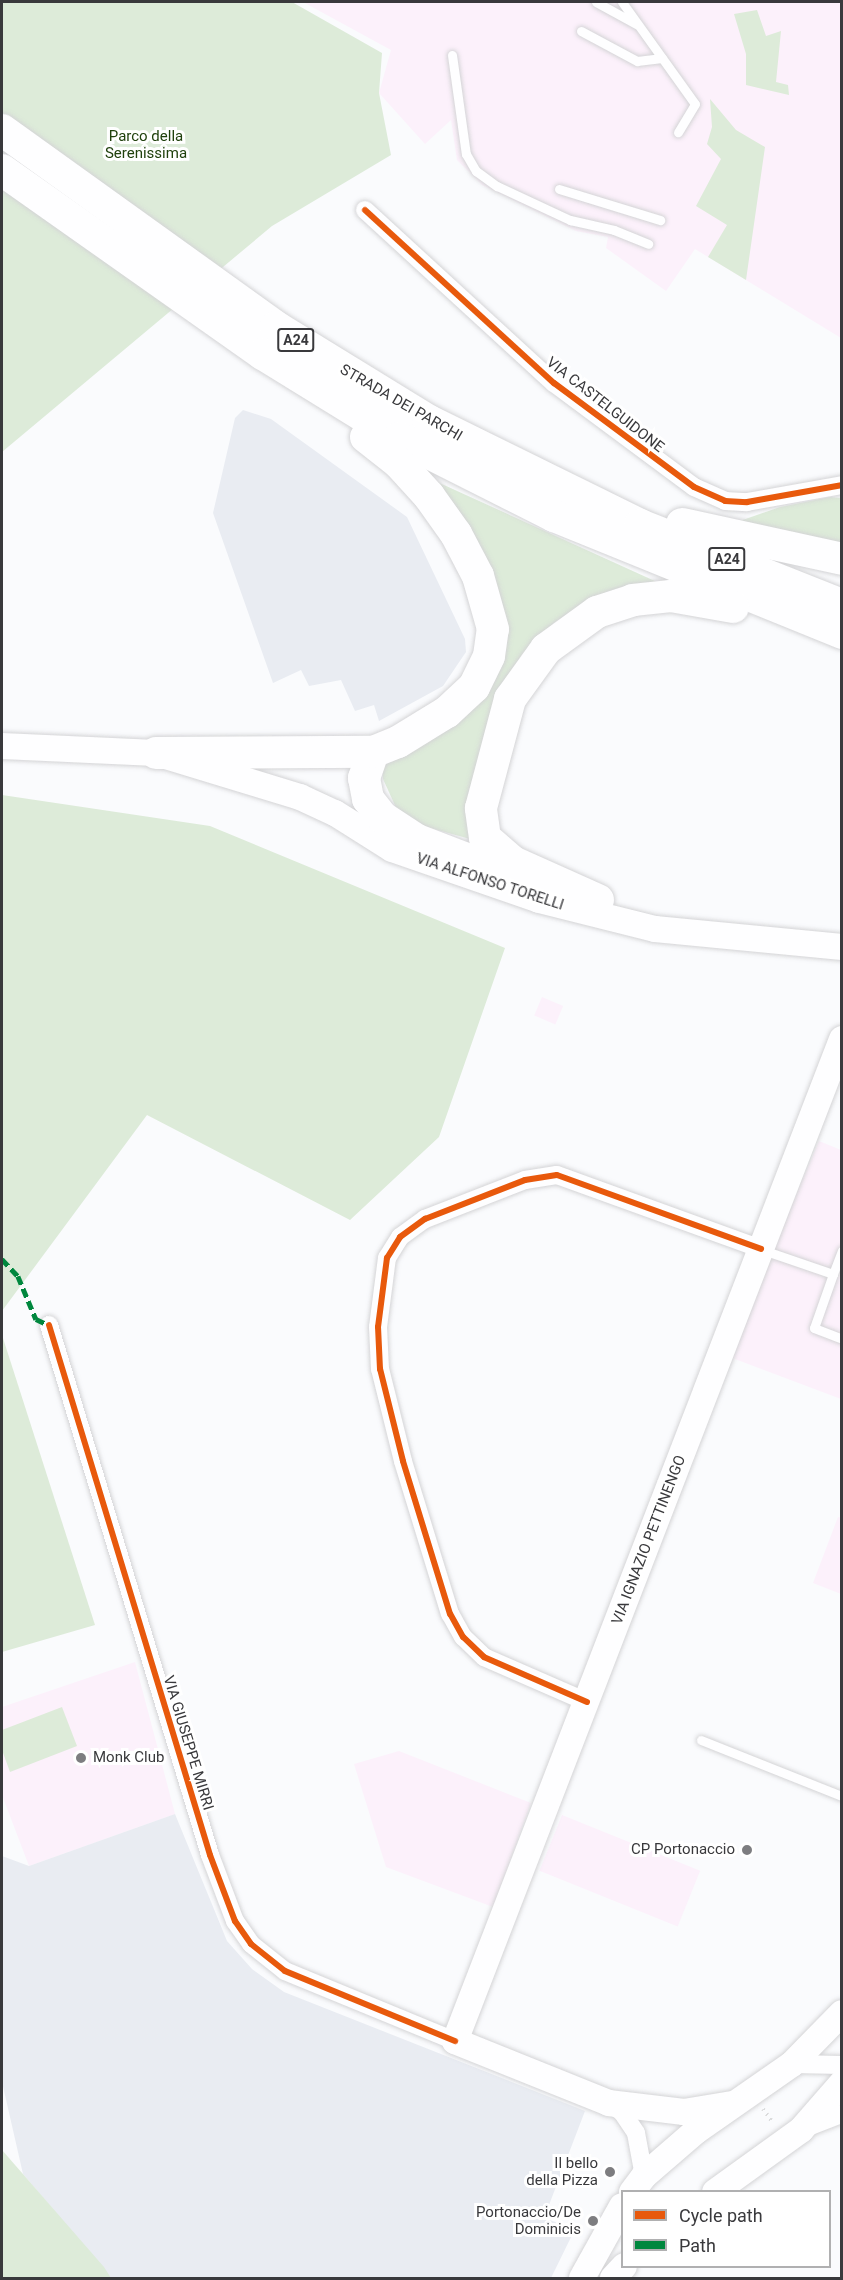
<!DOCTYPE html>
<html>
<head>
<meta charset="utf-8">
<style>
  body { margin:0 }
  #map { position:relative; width:843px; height:2280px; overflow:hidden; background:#fafbfd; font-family:Roboto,sans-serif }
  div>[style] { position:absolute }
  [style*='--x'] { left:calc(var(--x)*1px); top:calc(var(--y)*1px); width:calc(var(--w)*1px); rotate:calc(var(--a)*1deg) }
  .commercial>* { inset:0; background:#fcf1fb; transform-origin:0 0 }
  .built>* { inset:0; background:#e9ecf2 }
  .green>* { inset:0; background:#ddebd9 }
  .path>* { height:4px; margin-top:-2px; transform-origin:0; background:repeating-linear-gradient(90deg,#dbdcdd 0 1.5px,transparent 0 6px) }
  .roads { filter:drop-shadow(0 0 2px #d4d4d6) drop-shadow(0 0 2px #d4d4d6) }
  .service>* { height:9px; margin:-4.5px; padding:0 4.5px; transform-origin:4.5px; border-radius:4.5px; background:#fefeff }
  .minor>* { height:18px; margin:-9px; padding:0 9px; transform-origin:9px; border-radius:9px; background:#fefeff }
  .secondary>* { height:26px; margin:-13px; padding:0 13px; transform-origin:13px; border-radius:13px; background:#fefeff }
  .motorway>* { height:32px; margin:-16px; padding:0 16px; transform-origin:16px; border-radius:16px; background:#fefeff }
  .quiet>* { height:4.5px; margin-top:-2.25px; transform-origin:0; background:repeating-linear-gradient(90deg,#00873e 0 9px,transparent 0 13.5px) }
  .cycleway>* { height:6px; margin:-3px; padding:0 3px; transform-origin:3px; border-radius:3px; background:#e8590c }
  .dots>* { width:16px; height:16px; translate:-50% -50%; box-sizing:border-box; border:3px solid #fff; border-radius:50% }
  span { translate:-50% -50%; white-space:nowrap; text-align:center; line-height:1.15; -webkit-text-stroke:6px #fff; paint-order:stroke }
  .shield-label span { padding:2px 4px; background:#fff; border:2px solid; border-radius:4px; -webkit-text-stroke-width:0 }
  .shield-label { font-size:14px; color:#39393c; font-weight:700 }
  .park-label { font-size:15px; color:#20410d }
  .street-label { font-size:15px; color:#39393c }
  .poi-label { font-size:15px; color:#39393c }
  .left { translate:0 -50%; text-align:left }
  .right { translate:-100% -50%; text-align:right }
  .frame { position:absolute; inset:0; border:3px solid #39393c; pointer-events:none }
  .legend { position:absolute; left:621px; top:2190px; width:210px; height:78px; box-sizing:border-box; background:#fff; border:2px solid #b0b0b1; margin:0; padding:8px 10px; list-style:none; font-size:18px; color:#39393c }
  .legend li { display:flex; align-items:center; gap:12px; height:30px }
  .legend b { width:30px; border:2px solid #b0b0b1 }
</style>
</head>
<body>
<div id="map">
  <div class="commercial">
    <div style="clip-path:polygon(303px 2px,841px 2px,841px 338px,695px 249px,666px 291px,606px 248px,608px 237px,576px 231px,482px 185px,457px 160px,451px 120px,425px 144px,379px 93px,391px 50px)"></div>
    <div style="left:542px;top:997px;width:23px;height:20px;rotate:23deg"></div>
    <div style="clip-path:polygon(819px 1141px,841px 1150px,841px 1399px,727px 1356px)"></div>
    <div style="clip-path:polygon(838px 1517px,842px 1518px,841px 1594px,813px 1583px)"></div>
    <div style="clip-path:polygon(135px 1662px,175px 1814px,29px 1866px,2px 1795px,2px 1707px)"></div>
    <div style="clip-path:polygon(399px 1751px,531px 1803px,493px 1907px,386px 1867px,354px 1764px)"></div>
    <div style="left:562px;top:1815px;width:149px;height:60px;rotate:22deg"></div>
  </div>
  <div class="built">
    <div style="clip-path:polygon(243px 410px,271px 419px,407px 517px,465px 639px,466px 652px,443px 686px,379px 721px,374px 705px,355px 711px,341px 680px,309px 686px,301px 670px,273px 683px,213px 513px,235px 418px)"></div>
    <div style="clip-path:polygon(175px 1814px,227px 1941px,252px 1969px,284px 1992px,585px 2111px,544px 2218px,575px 2229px,551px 2278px,111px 2278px,23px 2174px,2px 2082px,2px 1856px,29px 1866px)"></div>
  </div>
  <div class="green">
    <div style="clip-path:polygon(2px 2px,292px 2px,382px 53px,379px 93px,391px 155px,272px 226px,2px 452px)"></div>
    <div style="clip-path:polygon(757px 10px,766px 36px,781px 31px,776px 82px,788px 85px,789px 95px,746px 85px,746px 54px,734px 14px)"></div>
    <div style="clip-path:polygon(710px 99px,736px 130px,765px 147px,746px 280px,708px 257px,727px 225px,696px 206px,721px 159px,707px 144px,712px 127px)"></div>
    <div style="clip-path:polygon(433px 480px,657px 582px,590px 601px,555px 622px,523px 653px,496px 698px,488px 720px,466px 807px,470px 839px,416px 824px,398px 812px,383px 779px,382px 767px,432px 735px,499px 664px)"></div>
    <div style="clip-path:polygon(830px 497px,841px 498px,841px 551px,737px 522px,780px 507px)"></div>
    <div style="clip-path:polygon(2px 795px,210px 826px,505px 948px,439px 1137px,350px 1220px,147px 1115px,2px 1311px)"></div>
    <div style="clip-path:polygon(2px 1335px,95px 1625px,2px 1652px)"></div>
    <div style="clip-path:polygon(62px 1707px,77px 1746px,10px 1772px,2px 1750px,2px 1730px)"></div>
    <div style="clip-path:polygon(2px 2150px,104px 2267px,111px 2278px,2px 2278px)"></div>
  </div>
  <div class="path">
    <div style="--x:763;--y:2109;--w:17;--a:54"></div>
  </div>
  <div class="roads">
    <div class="service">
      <div style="--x:596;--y:2;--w:46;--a:28.8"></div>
      <div style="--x:622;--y:2;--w:125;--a:54.4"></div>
      <div style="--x:695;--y:104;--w:33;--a:121"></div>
      <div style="--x:581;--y:31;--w:64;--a:28.2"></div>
      <div style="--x:637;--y:61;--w:25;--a:-7"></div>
      <div style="--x:452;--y:55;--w:100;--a:82"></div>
      <div style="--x:466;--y:154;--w:20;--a:60"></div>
      <div style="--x:476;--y:171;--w:26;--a:36"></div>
      <div style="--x:497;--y:186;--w:81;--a:25"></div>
      <div style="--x:570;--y:220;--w:45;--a:12.8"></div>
      <div style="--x:614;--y:230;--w:37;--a:22"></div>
      <div style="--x:559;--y:189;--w:106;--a:17.1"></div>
      <div style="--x:763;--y:1250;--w:74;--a:18.9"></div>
      <div style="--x:833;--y:1274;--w:57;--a:109.4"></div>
      <div style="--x:814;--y:1328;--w:30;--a:21"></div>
      <div style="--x:833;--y:1274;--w:25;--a:-69"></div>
      <div style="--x:701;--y:1740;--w:152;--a:21.7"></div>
    </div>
    <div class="minor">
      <div style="--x:365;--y:210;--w:256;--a:42.5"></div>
      <div style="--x:554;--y:383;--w:174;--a:36.6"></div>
      <div style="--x:694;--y:487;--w:34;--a:24"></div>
      <div style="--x:725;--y:501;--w:22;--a:3"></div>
      <div style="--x:747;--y:502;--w:97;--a:-10.1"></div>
      <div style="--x:49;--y:1325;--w:554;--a:73.1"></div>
      <div style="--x:210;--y:1855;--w:71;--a:69.3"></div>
      <div style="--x:235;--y:1921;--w:28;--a:55"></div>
      <div style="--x:251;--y:1944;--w:43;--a:38.5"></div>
      <div style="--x:285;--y:1971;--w:184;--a:22.4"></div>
      <div style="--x:587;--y:1702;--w:112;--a:-156.4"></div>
      <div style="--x:484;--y:1657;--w:29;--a:-136"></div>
      <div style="--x:463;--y:1637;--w:26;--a:-119"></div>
      <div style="--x:450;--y:1614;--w:160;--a:-107.1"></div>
      <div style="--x:403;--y:1461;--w:95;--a:-104"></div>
      <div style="--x:380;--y:1369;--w:42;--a:-92.7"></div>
      <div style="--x:378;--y:1327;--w:70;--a:-82.6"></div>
      <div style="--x:387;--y:1258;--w:25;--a:-58"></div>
      <div style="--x:400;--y:1237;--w:31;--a:-36"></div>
      <div style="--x:425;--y:1219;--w:107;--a:-21.3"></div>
      <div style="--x:525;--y:1180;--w:32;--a:-9"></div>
      <div style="--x:557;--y:1175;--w:217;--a:19.9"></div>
      <div style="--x:792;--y:2064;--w:50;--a:1.1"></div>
      <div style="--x:609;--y:2103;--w:16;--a:35"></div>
      <div style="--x:622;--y:2112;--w:25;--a:56"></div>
      <div style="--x:636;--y:2133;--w:44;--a:79.5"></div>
      <div style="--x:805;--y:2128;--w:40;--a:-21"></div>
    </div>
    <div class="secondary">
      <div style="--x:2;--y:746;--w:154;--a:2.6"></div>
      <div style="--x:156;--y:753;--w:151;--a:17"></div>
      <div style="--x:300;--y:797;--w:38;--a:25"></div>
      <div style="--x:335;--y:813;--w:67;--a:32.3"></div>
      <div style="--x:392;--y:849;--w:156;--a:19.1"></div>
      <div style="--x:539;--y:900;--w:120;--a:14"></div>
      <div style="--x:655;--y:929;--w:188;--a:5.5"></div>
      <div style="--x:732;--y:2104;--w:49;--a:170.5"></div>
      <div style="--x:684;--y:2112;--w:76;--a:-173.2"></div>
      <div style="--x:609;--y:2103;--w:166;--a:-158.1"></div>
      <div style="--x:455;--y:2041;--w:1074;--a:-68.88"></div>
      <div style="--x:632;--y:2192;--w:20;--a:-53"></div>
      <div style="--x:644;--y:2176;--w:69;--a:-40.9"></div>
      <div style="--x:696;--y:2131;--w:117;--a:-34.9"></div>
      <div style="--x:792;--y:2064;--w:71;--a:-45.6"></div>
      <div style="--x:715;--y:2192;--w:106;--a:-35.8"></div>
      <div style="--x:801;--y:2130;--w:62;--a:-48.9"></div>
      <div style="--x:582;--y:2278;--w:82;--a:-60.9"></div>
      <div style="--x:613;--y:2278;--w:16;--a:-47"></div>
    </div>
    <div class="motorway">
      <div style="--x:2;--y:130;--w:337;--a:35.7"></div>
      <div style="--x:276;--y:327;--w:180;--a:31.6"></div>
      <div style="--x:429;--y:421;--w:235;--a:26.2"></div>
      <div style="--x:640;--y:525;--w:217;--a:21.6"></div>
      <div style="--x:2;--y:170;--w:319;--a:35.2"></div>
      <div style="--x:263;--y:354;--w:160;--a:31.7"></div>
      <div style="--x:399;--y:438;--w:174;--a:26.7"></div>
      <div style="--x:554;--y:516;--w:311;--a:22.1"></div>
      <div style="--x:682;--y:524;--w:164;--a:12.3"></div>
      <div style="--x:373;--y:752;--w:28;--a:109"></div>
      <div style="--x:364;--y:778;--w:21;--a:79"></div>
      <div style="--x:368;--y:799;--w:23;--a:52"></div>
      <div style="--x:382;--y:817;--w:42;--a:33.3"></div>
      <div style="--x:417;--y:840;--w:109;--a:20.9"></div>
      <div style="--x:156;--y:753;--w:217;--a:-0.3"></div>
      <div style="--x:373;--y:752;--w:27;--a:-22"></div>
      <div style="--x:398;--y:742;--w:57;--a:-31.5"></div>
      <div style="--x:447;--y:712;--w:37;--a:-43"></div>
      <div style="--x:474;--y:687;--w:34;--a:-64"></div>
      <div style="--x:489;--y:656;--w:27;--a:-82"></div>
      <div style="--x:493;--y:629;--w:55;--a:-105.8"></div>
      <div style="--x:478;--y:576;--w:47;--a:-117.6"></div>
      <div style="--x:456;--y:534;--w:47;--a:-125.4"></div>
      <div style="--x:429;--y:496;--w:45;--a:-132.3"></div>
      <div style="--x:399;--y:463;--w:42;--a:-141.8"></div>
      <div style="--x:598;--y:900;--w:93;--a:-155.9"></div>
      <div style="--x:513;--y:862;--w:37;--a:-139"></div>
      <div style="--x:485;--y:838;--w:30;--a:-98"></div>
      <div style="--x:481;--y:808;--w:113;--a:-75.1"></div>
      <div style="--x:510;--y:699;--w:62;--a:-54.2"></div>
      <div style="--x:546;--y:649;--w:63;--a:-36"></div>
      <div style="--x:597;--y:612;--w:38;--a:-18"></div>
      <div style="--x:633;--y:600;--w:38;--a:-6"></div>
      <div style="--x:671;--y:596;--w:63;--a:10.1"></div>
    </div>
  </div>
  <div class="quiet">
    <div style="--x:2;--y:1259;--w:23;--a:47"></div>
    <div style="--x:18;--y:1276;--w:47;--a:67.3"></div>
    <div style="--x:36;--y:1319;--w:14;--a:25"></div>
  </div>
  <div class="cycleway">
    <div style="--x:365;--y:210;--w:256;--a:42.5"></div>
    <div style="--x:554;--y:383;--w:174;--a:36.6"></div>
    <div style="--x:694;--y:487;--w:34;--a:24"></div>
    <div style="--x:725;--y:501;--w:22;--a:3"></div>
    <div style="--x:747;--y:502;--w:97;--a:-10.1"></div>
    <div style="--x:49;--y:1325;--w:554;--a:73.1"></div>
    <div style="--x:210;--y:1855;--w:71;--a:69.3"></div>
    <div style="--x:235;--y:1921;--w:28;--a:55"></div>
    <div style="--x:251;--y:1944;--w:43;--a:38.5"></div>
    <div style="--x:285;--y:1971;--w:184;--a:22.4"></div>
    <div style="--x:587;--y:1702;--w:112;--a:-156.4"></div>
    <div style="--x:484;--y:1657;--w:29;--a:-136"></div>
    <div style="--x:463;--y:1637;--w:26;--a:-119"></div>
    <div style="--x:450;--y:1614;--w:160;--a:-107.1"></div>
    <div style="--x:403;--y:1461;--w:95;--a:-104"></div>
    <div style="--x:380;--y:1369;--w:42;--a:-92.7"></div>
    <div style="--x:378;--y:1327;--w:70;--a:-82.6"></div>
    <div style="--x:387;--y:1258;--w:25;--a:-58"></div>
    <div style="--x:400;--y:1237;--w:31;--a:-36"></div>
    <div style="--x:425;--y:1219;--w:107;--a:-21.3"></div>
    <div style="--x:525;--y:1180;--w:32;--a:-9"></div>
    <div style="--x:557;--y:1175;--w:217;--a:19.9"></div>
  </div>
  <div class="dots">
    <div style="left:81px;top:1758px;background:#7d7d80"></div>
    <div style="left:747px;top:1850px;background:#7d7d80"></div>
    <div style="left:610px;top:2172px;background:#7d7d80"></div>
    <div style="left:593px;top:2221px;background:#7d7d80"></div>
  </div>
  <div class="shield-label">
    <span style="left:296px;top:340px">A24</span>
    <span style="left:727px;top:559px">A24</span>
  </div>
  <div class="park-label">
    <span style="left:146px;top:145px">Parco della<br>Serenissima</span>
  </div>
  <div class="street-label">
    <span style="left:401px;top:403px;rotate:30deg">STRADA DEI PARCHI</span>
    <span style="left:605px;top:405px;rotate:38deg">VIA CASTELGUIDONE</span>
    <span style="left:490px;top:882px;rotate:18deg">VIA ALFONSO TORELLI</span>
    <span style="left:649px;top:1540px;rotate:-69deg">VIA IGNAZIO PETTINENGO</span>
    <span style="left:188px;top:1743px;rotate:73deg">VIA GIUSEPPE MIRRI</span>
  </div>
  <div class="poi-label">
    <span class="left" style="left:93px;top:1758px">Monk Club</span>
    <span class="right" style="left:735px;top:1850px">CP Portonaccio</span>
    <span class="right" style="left:598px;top:2172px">Il bello<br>della Pizza</span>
    <span class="right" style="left:581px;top:2221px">Portonaccio/De<br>Dominicis</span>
  </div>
  <div class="frame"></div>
  <ul class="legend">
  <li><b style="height:8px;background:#e8590c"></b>Cycle path</li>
  <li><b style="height:8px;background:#00873e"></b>Path</li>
  </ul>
</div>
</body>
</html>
